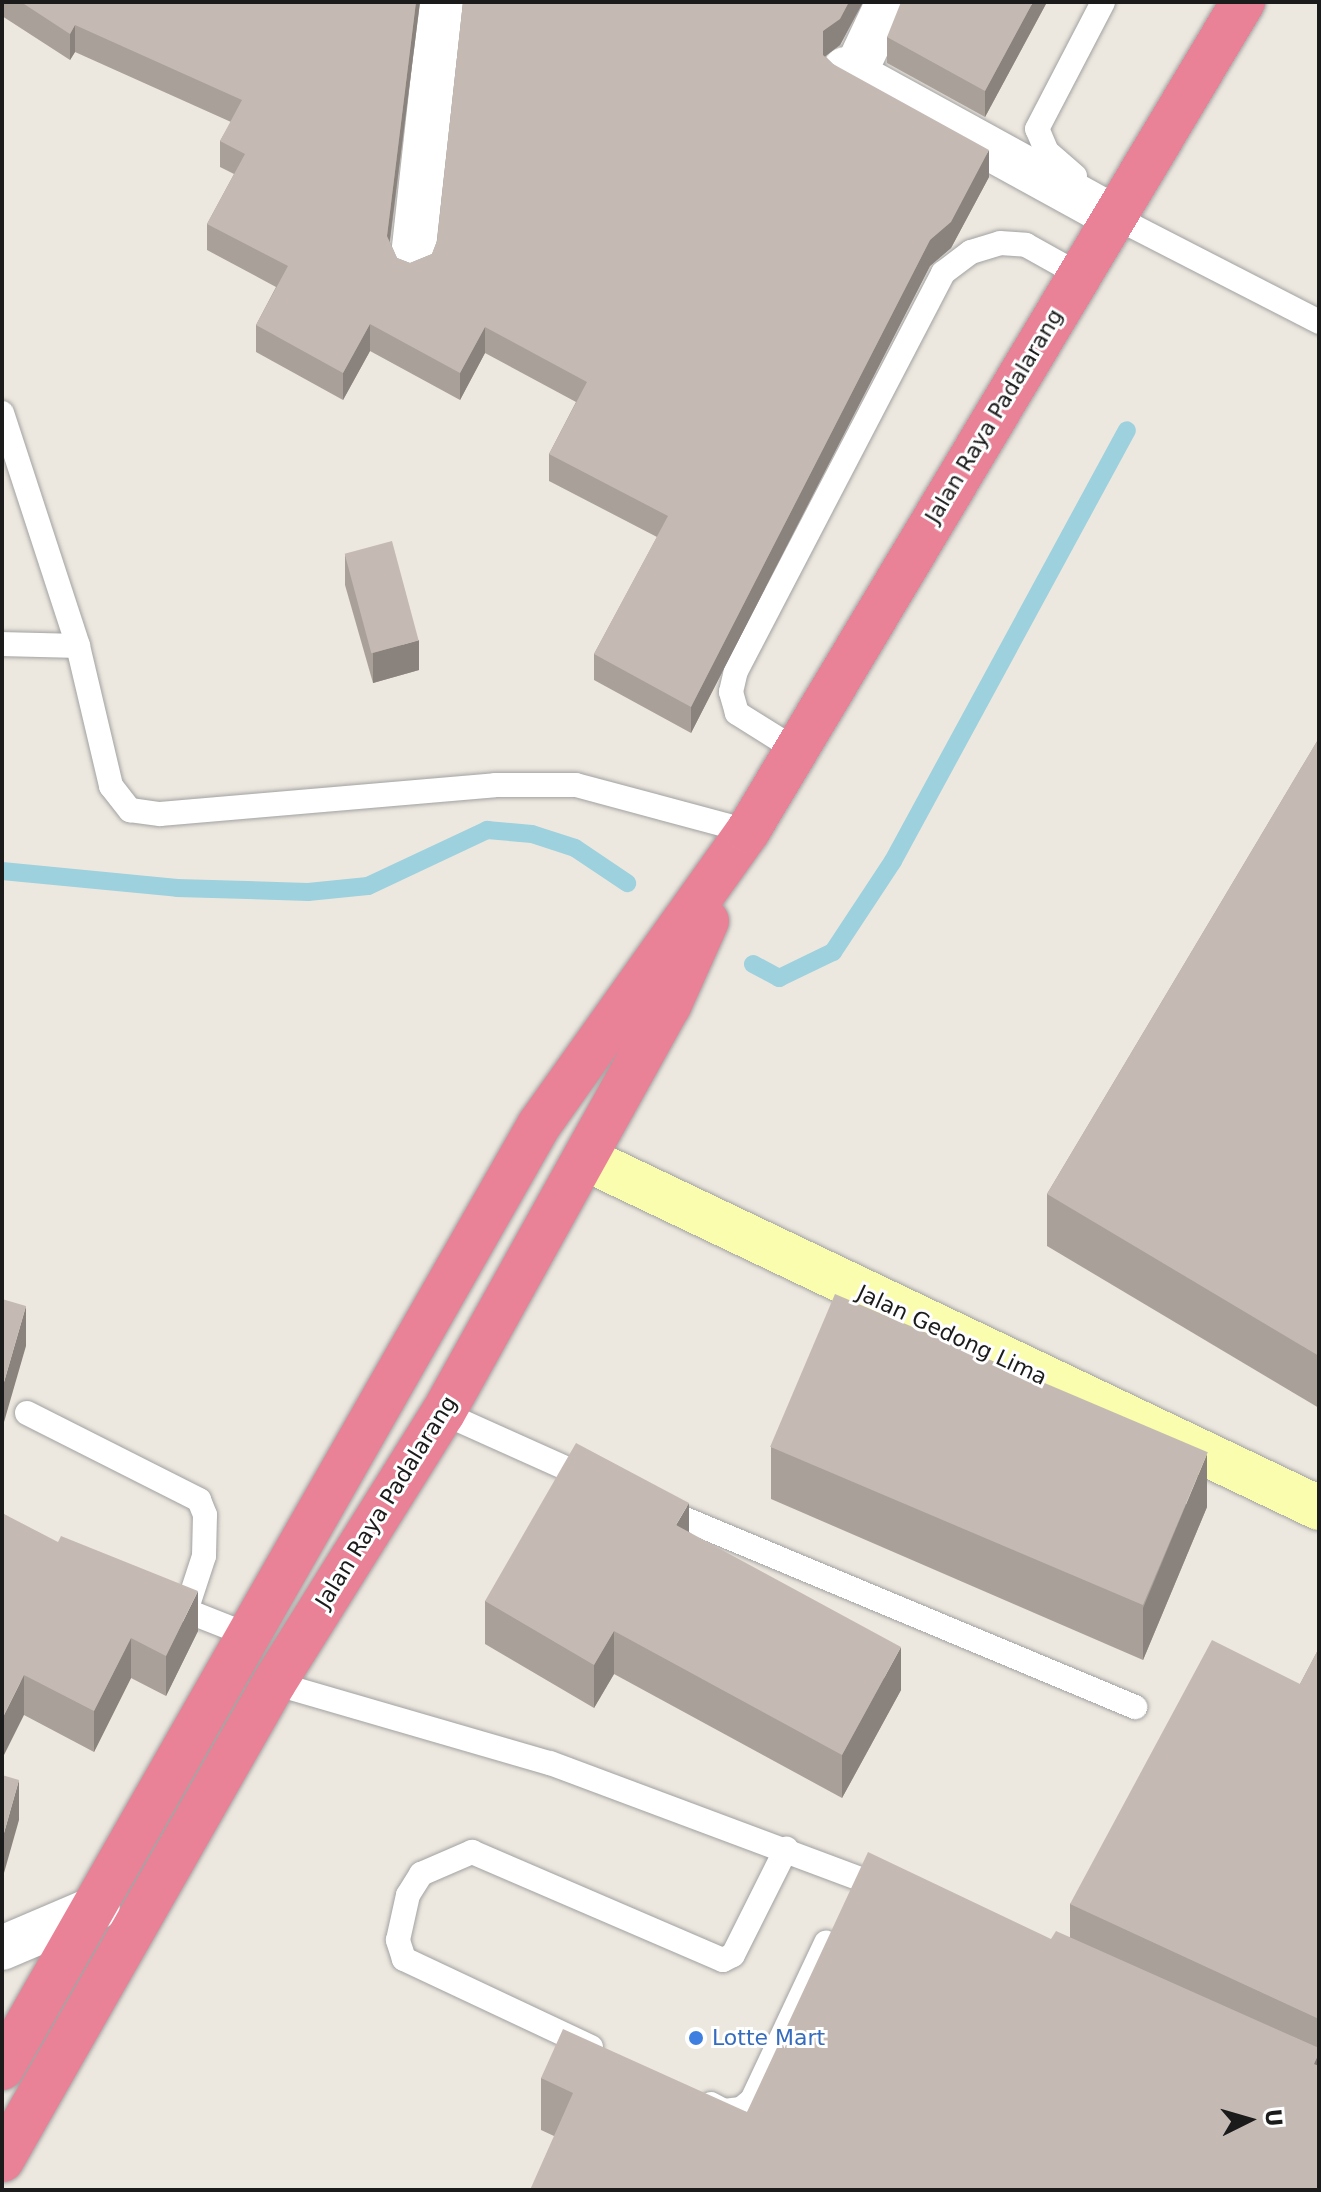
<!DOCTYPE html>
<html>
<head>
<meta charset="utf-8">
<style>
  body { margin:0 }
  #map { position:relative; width:1321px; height:2192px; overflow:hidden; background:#ede8df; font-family:"DejaVu Sans",sans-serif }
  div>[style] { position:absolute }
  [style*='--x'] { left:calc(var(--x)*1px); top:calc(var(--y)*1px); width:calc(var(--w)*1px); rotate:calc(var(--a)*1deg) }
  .stream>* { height:18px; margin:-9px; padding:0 9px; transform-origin:9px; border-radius:9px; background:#9dd1de }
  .roads { filter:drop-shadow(0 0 2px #a2a2a2) drop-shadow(0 0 2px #a2a2a2) }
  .lane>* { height:24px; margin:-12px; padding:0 12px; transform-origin:12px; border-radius:12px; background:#fff }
  .street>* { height:44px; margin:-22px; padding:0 22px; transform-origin:22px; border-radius:22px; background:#fff }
  .secondary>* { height:44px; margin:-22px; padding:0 22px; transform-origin:22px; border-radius:22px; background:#fafcae }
  .highway>* { height:44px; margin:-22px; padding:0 22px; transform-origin:22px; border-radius:22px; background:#ea8297 }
  .wall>* { inset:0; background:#a9a09a }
  .shaded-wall>* { inset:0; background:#8a827d }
  .building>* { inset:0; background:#c5bab3; transform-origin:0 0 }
  .dots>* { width:22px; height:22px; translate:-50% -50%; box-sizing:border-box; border:4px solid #fff; border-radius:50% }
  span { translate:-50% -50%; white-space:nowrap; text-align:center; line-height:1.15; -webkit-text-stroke:6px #fff; paint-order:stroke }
  .street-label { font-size:22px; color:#1b1b1b }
  .shop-label { font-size:22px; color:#366cbe }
  .left { translate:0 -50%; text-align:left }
  .frame { position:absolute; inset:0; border:4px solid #1b1b1b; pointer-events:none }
  .north { position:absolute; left:1209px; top:2080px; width:80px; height:80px; -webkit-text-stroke:6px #fff; paint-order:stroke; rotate:85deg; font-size:22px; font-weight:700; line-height:32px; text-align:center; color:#1b1b1b }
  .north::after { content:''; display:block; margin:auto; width:28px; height:36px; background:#1b1b1b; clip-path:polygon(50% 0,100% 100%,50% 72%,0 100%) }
</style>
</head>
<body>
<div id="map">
  <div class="stream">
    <div style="--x:2;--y:871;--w:176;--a:5.5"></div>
    <div style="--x:177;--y:888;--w:131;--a:1.7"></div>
    <div style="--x:308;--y:892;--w:60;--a:-5.7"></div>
    <div style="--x:368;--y:886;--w:132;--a:-25.2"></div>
    <div style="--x:487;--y:830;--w:45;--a:5.1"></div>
    <div style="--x:532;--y:834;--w:45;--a:18"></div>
    <div style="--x:575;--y:848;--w:63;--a:33.9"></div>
    <div style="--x:753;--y:964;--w:30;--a:28"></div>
    <div style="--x:779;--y:978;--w:60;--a:-25.7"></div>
    <div style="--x:833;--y:952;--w:109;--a:-56.6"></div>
    <div style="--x:893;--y:861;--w:490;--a:-61.5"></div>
  </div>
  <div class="roads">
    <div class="lane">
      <div style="--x:1075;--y:176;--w:37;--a:-139"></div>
      <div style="--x:1047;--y:152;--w:25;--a:-113"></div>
      <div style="--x:1037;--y:129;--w:143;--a:-62.5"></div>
      <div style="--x:1111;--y:215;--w:234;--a:27.2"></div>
      <div style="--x:2;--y:413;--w:245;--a:71.9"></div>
      <div style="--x:78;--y:646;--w:144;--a:76.7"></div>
      <div style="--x:111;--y:786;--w:31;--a:52"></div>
      <div style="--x:130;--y:810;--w:30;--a:8"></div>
      <div style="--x:160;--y:814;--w:336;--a:-4.9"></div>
      <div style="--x:495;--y:785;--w:81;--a:0"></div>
      <div style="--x:576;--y:785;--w:178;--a:15"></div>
      <div style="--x:2;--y:644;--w:76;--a:1.5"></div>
      <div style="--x:796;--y:750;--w:70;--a:-147.9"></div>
      <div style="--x:737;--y:713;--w:22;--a:-106"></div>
      <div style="--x:731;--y:692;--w:22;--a:-77"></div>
      <div style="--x:736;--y:671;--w:449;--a:-62.5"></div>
      <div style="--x:943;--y:273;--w:35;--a:-37"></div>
      <div style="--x:971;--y:252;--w:30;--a:-17"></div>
      <div style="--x:1000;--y:243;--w:26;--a:4"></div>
      <div style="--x:1026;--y:245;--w:60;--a:29.1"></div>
      <div style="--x:27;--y:1413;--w:193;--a:26.8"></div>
      <div style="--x:199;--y:1500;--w:16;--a:68"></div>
      <div style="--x:205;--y:1515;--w:41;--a:91.4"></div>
      <div style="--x:204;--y:1556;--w:58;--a:108.1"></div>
      <div style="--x:443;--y:1413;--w:161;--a:24.2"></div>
      <div style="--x:661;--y:1509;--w:514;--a:22.67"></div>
      <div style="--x:172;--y:1605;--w:82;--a:21.5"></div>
      <div style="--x:274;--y:1683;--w:287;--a:16.2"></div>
      <div style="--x:550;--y:1763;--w:360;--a:20.5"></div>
      <div style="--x:591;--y:2047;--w:207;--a:-154.8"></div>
      <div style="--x:404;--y:1959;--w:20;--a:-108"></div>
      <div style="--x:398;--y:1940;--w:46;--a:-77.5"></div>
      <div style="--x:408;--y:1895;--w:25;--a:-58"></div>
      <div style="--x:421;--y:1874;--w:56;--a:-23.3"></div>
      <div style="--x:472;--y:1852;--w:273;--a:23.3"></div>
      <div style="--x:723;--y:1960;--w:11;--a:-27"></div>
      <div style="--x:733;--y:1955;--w:119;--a:-63.4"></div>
      <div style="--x:711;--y:2104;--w:15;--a:28"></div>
      <div style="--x:724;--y:2111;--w:17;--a:-7"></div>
      <div style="--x:741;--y:2109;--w:14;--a:-39"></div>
      <div style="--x:752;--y:2100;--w:174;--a:-64.8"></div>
    </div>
    <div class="street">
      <div style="--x:863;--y:55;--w:59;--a:-64.7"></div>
      <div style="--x:845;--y:69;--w:303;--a:28.8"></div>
      <div style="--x:412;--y:265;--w:265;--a:-83.7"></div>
      <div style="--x:2;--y:1948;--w:104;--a:-23.1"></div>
    </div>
    <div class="secondary">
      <div style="--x:586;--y:1159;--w:812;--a:25.46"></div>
    </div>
    <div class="highway">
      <div style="--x:2;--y:2068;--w:1085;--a:-60.34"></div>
      <div style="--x:539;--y:1125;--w:361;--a:-54.6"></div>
      <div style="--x:748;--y:831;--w:966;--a:-59.16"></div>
      <div style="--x:2;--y:2160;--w:549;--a:-60.31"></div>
      <div style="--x:274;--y:1683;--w:319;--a:-58"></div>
      <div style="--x:443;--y:1413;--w:466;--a:-61"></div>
      <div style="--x:669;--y:1006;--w:93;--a:-65.9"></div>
    </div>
  </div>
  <div class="wall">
    <div style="clip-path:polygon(2px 2px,420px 2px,390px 242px,397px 258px,410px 263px,432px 254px,437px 241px,463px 2px,863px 2px,840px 45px,825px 56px,833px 64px,989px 177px,951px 248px,930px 266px,691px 733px,594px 680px,594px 654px,657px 537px,549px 481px,549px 454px,576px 402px,485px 353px,460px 400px,370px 351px,343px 400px,256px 352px,256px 325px,276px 287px,207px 250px,207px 224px,234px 174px,220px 167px,220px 141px,231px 122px,75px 52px,70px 60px,2px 16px)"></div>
    <div style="clip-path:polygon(1047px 2px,985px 117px,887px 63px,887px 37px)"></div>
    <div style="clip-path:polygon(345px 554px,419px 670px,373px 683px,345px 585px)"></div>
    <div style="clip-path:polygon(1319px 738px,1319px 1408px,1047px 1246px,1047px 1194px)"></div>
    <div style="clip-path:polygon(771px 1447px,1207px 1507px,1143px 1660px,771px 1499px)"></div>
    <div style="clip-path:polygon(2px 1513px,198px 1631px,166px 1696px,131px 1678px,94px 1752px,24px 1715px)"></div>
    <div style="clip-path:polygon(689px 1532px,901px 1690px,842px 1798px,614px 1674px,594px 1708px,485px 1644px,485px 1601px)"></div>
    <div style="clip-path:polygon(1319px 1648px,1319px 2190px,554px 2136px,541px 2130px,541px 2078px,747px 2112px,1051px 1939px,1070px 1937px,1070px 1904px,1300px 1684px)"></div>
  </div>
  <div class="shaded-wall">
    <div style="clip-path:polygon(416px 2px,420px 2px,387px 262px,387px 236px)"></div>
    <div style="clip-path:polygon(849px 2px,863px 2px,840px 45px,823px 58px,823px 31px)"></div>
    <div style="clip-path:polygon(1033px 2px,1047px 2px,985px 117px,985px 91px)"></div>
    <div style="clip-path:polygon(75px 25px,75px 52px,70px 60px,70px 34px)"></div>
    <div style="clip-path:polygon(989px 150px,989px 177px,951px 248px,930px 266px,691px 733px,691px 707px,930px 240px)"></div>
    <div style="clip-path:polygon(370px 324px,370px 351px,343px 400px,343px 373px)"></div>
    <div style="clip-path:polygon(485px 327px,485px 353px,460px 400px,460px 373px)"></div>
    <div style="clip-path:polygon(419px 640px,419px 670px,373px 683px,373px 653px)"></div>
    <div style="clip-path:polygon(26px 1306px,26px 1346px,2px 1429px,2px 1389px)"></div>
    <div style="clip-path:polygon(1207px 1454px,1207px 1507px,1143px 1660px,1143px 1608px)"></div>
    <div style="clip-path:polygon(689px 1503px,689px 1546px,676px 1525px)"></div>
    <div style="clip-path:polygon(198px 1591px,198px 1631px,166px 1696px,166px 1656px)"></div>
    <div style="clip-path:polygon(614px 1631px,614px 1674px,594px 1708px,594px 1665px)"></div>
    <div style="clip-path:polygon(131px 1638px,131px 1678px,94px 1752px,94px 1711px)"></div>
    <div style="clip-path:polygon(901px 1647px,901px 1690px,842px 1798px,842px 1755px)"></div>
    <div style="clip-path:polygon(24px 1675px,24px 1715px,2px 1759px,2px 1719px)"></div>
    <div style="clip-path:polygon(19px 1780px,19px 1820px,2px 1880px,2px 1840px)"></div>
    <div style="clip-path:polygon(1319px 2053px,1319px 2104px,1314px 2064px)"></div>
  </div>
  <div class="building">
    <div style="clip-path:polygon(21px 2px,416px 2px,387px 236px,397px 258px,410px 263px,432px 254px,437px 241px,463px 2px,849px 2px,840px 19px,823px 31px,823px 55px,833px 64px,989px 150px,951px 222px,930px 240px,691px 707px,594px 654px,668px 516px,549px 454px,587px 382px,485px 327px,460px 373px,370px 324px,343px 373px,256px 325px,288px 266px,207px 224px,245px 154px,220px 141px,242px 100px,75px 25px,70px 34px)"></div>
    <div style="clip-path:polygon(901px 2px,1033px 2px,985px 91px,887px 37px)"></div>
    <div style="left:392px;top:541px;width:103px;height:49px;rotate:75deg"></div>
    <div style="clip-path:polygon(1319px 738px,1319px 1356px,1047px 1194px)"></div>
    <div style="left:835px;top:1294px;width:405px;height:166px;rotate:23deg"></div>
    <div style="clip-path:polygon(2px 1299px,26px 1306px,2px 1389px)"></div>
    <div style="clip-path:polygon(576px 1443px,689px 1503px,676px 1525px,901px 1647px,842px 1755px,614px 1631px,594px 1665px,485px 1601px)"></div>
    <div style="clip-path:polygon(2px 1513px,58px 1542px,61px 1536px,198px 1591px,166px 1656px,131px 1638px,94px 1711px,24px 1675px,2px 1719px)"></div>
    <div style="clip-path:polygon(1212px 1640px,1300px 1684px,1319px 1648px,1319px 2019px,1070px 1904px)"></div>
    <div style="clip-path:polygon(2px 1775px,19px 1780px,2px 1840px)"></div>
    <div style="clip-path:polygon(868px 1852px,1051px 1939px,1056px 1931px,1319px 2048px,1319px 2053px,1314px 2064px,1319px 2066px,1319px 2190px,530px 2190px,573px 2093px,541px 2078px,563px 2029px,747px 2112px)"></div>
  </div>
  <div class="dots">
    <div style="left:696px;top:2038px;background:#3f7fe0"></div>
  </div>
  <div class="street-label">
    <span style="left:994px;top:416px;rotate:-59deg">Jalan Raya Padalarang</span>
    <span style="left:952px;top:1335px;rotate:25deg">Jalan Gedong Lima</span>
    <span style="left:386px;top:1502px;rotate:-58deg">Jalan Raya Padalarang</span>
  </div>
  <div class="shop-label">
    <span class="left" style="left:712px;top:2038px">Lotte Mart</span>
  </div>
  <div class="frame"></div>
  <div class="north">U</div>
</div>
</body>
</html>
